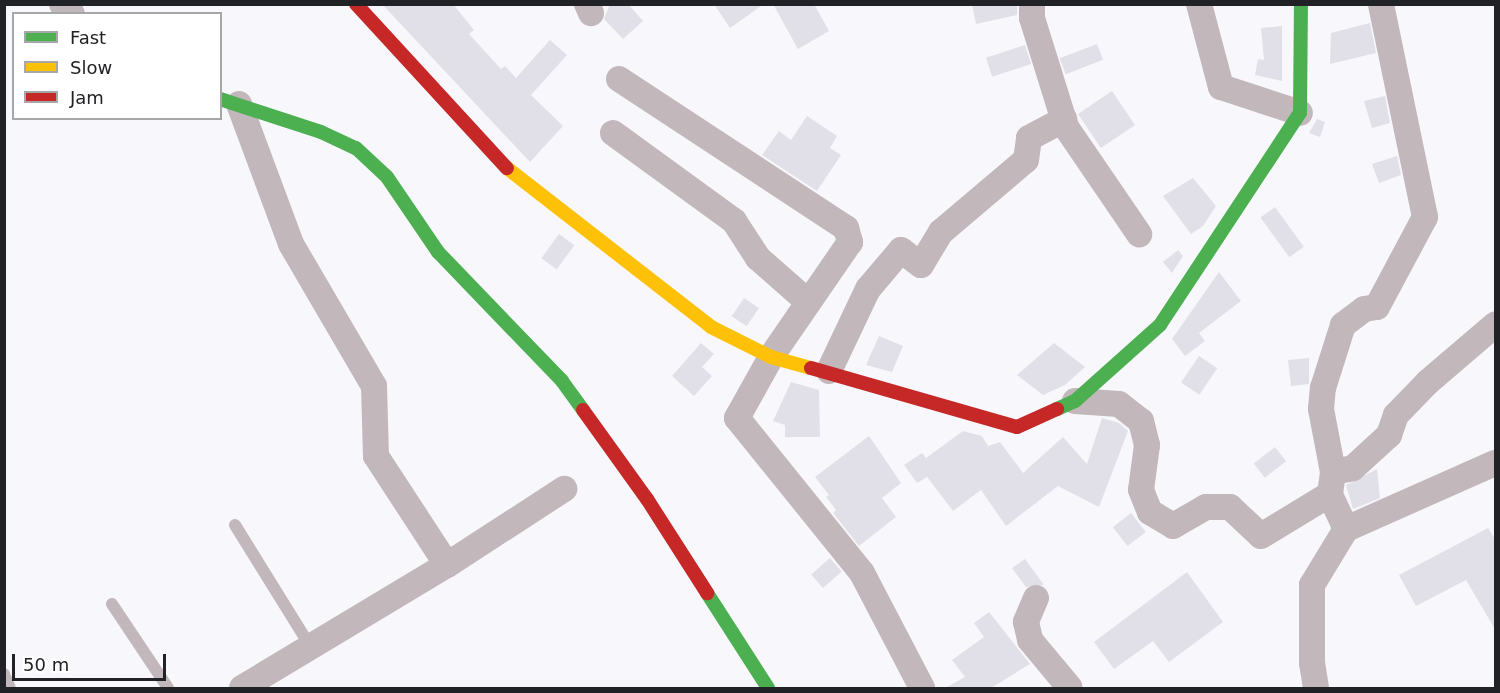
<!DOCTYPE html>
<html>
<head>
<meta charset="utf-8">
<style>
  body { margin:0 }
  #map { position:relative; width:1500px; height:693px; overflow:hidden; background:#f7f7fc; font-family:"DejaVu Sans",sans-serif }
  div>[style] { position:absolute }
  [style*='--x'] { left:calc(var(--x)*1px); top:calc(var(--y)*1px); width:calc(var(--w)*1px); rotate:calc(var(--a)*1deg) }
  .building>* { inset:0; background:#e1e0e9; transform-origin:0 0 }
  .lane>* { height:12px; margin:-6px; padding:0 6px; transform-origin:6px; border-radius:6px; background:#c2b7ba }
  .street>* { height:26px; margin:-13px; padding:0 13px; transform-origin:13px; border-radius:13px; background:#c2b7ba }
  .fast>* { height:14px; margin:-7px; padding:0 7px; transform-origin:7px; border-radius:7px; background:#4caf50 }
  .slow>* { height:14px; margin:-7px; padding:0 7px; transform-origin:7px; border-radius:7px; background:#ffc107 }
  .jam>* { height:14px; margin:-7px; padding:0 7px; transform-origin:7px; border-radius:7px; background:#c62828 }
  span { translate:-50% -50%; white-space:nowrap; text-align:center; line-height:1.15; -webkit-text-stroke:4.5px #fff; paint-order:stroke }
  .frame { position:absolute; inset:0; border:6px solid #212225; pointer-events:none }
  .legend { position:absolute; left:12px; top:12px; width:210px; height:108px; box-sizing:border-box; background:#fff; border:2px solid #a6a7a8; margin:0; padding:8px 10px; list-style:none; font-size:18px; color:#212225 }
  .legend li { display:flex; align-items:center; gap:12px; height:30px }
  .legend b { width:30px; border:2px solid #a6a7a8 }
  .scale { position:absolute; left:12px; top:654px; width:154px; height:27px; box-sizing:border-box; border:3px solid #212225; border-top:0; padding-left:8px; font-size:18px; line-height:21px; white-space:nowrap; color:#212225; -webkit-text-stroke:4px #fff; paint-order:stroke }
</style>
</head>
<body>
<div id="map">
  <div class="building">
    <div style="clip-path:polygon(382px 4px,453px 4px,474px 30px,469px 34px,501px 69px,505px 66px,516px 78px,550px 40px,567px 55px,531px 95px,563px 126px,530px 162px)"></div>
    <div style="clip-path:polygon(610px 4px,628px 4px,643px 21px,623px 39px,604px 19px)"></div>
    <div style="clip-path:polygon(714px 4px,764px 4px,730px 28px)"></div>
    <div style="clip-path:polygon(773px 4px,814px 4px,829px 31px,798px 49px)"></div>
    <div style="clip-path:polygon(972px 4px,1017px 4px,1017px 15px,976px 24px)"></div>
    <div style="clip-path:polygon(1370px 23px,1376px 53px,1330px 64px,1331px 33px)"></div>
    <div style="clip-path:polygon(1282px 26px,1282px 81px,1255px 75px,1258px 59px,1264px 60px,1261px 28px)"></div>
    <div style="left:1097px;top:44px;width:17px;height:40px;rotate:69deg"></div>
    <div style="left:1025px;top:45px;width:20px;height:41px;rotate:72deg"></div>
    <div style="left:1112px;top:91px;width:41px;height:41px;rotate:56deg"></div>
    <div style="clip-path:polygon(1385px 96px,1390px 123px,1372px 128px,1364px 101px)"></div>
    <div style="clip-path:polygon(807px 116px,837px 136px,830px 148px,841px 155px,817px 191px,762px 155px,779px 131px,791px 140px)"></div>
    <div style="clip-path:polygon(1317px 119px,1325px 122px,1320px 137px,1309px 133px)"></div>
    <div style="clip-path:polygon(1397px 156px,1401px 175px,1379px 183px,1372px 164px)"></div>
    <div style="clip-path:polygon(1193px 178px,1216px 206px,1203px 226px,1191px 234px,1163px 196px)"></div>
    <div style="left:1275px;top:207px;width:49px;height:18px;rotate:54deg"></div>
    <div style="left:559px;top:234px;width:19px;height:30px;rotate:36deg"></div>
    <div style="clip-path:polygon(1178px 250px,1183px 256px,1172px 273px,1163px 262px)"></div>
    <div style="clip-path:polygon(1219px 272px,1241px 301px,1199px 333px,1205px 341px,1185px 356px,1172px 339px)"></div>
    <div style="left:744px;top:298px;width:18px;height:22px;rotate:34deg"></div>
    <div style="clip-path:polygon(879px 336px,903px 346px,892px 372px,866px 365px)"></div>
    <div style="clip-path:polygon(701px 343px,714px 354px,702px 367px,712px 376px,694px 396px,672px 376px)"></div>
    <div style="clip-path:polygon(1054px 343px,1085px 367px,1065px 385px,1043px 395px,1017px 375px)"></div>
    <div style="left:1199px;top:356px;width:22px;height:32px;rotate:34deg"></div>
    <div style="clip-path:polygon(1309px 358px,1309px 384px,1291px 386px,1288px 360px)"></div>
    <div style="clip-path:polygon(791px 382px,819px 390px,820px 437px,785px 437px,785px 425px,773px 421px)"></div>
    <div style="clip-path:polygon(1102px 418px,1119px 423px,1128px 431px,1099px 507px,1058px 486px,1006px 526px,981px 490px,953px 511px,927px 477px,917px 483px,904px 465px,922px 453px,926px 458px,963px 431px,982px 436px,988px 446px,1000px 442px,1023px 473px,1063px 437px,1087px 464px)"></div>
    <div style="clip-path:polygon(869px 436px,901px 483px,882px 498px,896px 517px,859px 546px,833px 513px,836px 510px,826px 497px,829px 495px,815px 477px)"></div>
    <div style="left:1275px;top:447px;width:18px;height:27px;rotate:52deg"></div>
    <div style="clip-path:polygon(1377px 469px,1380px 498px,1353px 509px,1346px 485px)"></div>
    <div style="left:1131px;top:513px;width:24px;height:23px;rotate:52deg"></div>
    <div style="clip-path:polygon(1488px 528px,1496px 541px,1496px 631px,1466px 580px,1416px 606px,1399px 575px)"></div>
    <div style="left:830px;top:558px;width:18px;height:25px;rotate:49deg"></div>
    <div style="clip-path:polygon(1025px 559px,1044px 585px,1043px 585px,1026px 587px,1012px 568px)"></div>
    <div style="clip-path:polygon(1187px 572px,1223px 622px,1169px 662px,1153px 641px,1114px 669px,1094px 642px)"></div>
    <div style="clip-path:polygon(989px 612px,1030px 664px,991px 688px,945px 688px,965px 677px,952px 660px,984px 637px,974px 623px)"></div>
  </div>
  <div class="lane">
    <div style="--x:235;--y:525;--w:142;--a:58.2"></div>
    <div style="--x:112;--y:604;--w:101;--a:56.3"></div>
    <div style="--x:4;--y:674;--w:15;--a:67"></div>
  </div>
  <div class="street">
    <div style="--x:62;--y:4;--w:14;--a:45"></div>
    <div style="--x:587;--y:4;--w:10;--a:66"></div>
    <div style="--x:1032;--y:4;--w:14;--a:90"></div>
    <div style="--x:1032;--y:18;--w:114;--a:72.7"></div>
    <div style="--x:1066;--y:127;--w:130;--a:55.7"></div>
    <div style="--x:1199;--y:4;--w:86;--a:75.2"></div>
    <div style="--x:1221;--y:87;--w:83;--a:18.2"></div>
    <div style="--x:619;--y:79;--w:272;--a:33.3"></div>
    <div style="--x:846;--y:228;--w:15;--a:74"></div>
    <div style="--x:850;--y:242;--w:140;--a:124.5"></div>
    <div style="--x:771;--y:357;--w:70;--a:119.1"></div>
    <div style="--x:737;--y:418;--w:199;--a:51.1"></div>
    <div style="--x:862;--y:573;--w:130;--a:62.4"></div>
    <div style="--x:239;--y:104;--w:149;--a:69.6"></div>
    <div style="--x:291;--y:244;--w:164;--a:59.7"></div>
    <div style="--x:374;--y:386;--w:70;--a:88.4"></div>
    <div style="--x:376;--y:456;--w:130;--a:56.9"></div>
    <div style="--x:613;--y:133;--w:150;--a:36"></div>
    <div style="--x:734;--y:221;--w:44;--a:57"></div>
    <div style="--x:758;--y:258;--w:67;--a:41.3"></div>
    <div style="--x:829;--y:371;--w:91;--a:-64.6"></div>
    <div style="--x:868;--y:289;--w:51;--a:-49.8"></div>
    <div style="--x:901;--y:250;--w:25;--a:37"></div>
    <div style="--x:921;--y:265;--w:39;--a:-59"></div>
    <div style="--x:941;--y:232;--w:111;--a:-40.3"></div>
    <div style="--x:1026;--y:160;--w:22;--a:-82"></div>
    <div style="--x:1029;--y:138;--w:40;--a:-28"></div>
    <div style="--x:1075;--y:401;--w:44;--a:3.9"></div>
    <div style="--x:1119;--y:404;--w:28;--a:38"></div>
    <div style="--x:1141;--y:421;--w:25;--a:76"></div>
    <div style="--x:1147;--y:445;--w:45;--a:97.6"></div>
    <div style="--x:1141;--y:490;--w:24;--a:68"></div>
    <div style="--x:1150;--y:512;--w:27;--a:31"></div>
    <div style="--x:1173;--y:526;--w:38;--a:-30"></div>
    <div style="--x:1206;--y:507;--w:24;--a:0"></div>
    <div style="--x:1230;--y:507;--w:42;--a:43.1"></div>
    <div style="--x:1261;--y:536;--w:81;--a:-31.3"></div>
    <div style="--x:1333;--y:472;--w:20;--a:-11"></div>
    <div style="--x:1353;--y:468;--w:49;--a:-42.5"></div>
    <div style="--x:1389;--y:435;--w:21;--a:-71"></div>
    <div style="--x:1396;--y:415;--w:46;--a:-45.9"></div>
    <div style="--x:1428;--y:382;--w:89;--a:-40.5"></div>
    <div style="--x:1346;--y:529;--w:38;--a:-115"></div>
    <div style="--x:1330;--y:494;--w:22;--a:-82"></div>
    <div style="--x:1333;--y:472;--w:64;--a:-100.8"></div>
    <div style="--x:1321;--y:409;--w:21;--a:-85"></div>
    <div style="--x:1323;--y:388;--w:66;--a:-72.4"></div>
    <div style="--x:1343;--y:325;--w:26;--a:-37"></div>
    <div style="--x:1364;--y:309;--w:13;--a:-9"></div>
    <div style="--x:1377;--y:307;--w:102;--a:-61.9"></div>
    <div style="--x:1425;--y:217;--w:217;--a:-101.7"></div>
    <div style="--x:1036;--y:598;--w:26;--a:113"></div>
    <div style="--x:1026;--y:622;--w:18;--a:77"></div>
    <div style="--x:1030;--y:640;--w:62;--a:50.2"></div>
    <div style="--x:242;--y:688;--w:239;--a:-31"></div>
    <div style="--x:447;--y:565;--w:140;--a:-33"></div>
    <div style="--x:1316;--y:688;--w:25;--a:-99"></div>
    <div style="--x:1312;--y:663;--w:78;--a:-90"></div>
    <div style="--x:1312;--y:585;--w:66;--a:-58.7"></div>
    <div style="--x:1346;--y:529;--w:163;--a:-23.9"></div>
  </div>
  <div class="fast">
    <div style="--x:220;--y:99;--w:106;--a:18.1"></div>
    <div style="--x:321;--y:132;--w:38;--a:25"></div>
    <div style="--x:356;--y:148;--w:42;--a:43.1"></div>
    <div style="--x:387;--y:177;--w:91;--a:55.8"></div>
    <div style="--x:438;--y:252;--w:179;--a:46.1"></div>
    <div style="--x:562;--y:381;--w:36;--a:54"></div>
    <div style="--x:1057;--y:409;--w:20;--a:-24"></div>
    <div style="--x:1075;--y:401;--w:114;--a:-41.8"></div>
    <div style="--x:1160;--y:325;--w:254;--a:-56.6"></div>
    <div style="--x:1300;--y:113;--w:109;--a:-89.5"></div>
    <div style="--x:707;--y:593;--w:113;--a:57.3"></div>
  </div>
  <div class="slow">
    <div style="--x:507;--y:168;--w:259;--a:37.9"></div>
    <div style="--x:711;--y:327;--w:67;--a:26.6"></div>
    <div style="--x:771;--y:357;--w:41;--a:15.4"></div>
  </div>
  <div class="jam">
    <div style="--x:356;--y:4;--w:223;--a:47.4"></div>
    <div style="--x:811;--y:368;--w:214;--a:16"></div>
    <div style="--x:1017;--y:427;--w:44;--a:-24.2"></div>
    <div style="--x:583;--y:410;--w:110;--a:54.3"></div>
    <div style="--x:647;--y:499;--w:112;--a:57.4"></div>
  </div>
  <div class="frame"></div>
  <ul class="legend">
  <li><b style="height:8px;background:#4caf50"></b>Fast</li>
  <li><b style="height:8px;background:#ffc107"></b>Slow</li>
  <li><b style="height:8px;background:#c62828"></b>Jam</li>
  </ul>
  <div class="scale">50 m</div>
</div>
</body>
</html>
